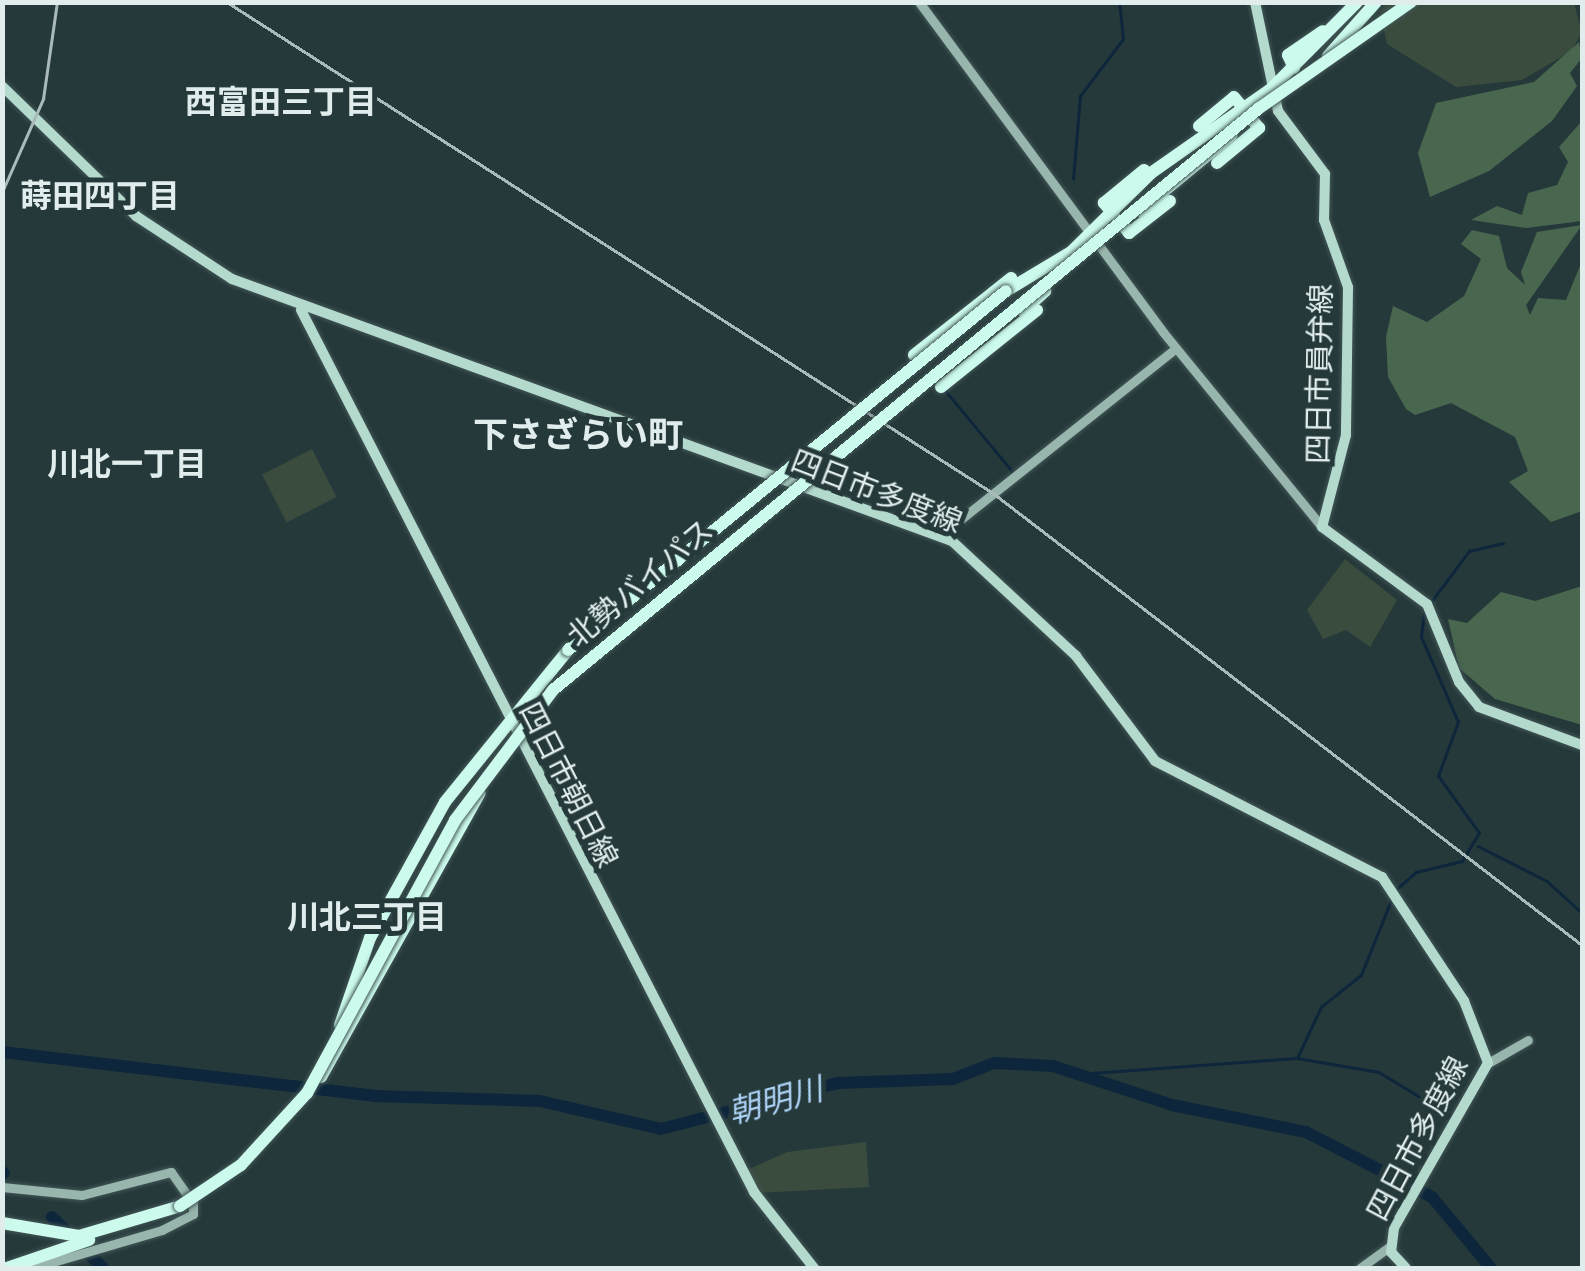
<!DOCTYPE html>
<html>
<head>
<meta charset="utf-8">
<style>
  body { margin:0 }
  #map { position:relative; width:1585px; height:1271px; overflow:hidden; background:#25393a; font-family:Commissioner,"Noto Sans JP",sans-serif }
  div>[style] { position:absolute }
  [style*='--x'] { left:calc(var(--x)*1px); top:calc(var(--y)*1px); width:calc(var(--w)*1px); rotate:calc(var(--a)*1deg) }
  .green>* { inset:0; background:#3a4c3e; transform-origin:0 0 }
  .forest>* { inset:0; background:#49674f }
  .stream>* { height:2.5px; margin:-1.25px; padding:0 1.25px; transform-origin:1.25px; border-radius:1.25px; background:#0d263b }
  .river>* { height:12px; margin:-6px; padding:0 6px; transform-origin:6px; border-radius:6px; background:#0d263b }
  .roads { filter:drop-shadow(0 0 2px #435657) drop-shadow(0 0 2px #435657) }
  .secondary>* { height:9px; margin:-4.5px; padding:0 4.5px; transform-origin:4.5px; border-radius:4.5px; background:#98b6ad }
  .primary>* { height:10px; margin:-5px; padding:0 5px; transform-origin:5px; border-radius:5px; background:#b4dace }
  .highway>* { height:12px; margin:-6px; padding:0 6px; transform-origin:6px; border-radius:6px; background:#ccfbed }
  .rail>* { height:2.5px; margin:-1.25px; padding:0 1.25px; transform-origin:1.25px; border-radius:1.25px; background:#aab9b9 }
  .bridges { filter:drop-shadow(0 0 2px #435657) drop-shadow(0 0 2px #435657) }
  .highway-bridge>* { height:12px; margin:-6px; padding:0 6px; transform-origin:6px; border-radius:6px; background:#ccfbed }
  span { translate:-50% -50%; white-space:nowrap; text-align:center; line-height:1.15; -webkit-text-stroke:10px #25393a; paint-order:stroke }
  .street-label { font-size:30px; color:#e1eded }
  .neighbourhood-label { font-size:32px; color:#e1eded; font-weight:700 }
  .water-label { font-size:32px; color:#add3f7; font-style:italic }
  .quarter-label { font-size:35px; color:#e1eded; font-weight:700 }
  .frame { position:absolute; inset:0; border:5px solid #e1eded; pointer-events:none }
</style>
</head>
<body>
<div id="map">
  <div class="green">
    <div style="clip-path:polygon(1387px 2px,1574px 3px,1582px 33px,1570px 52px,1522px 80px,1456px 87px,1387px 44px,1380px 12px)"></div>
    <div style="left:312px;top:449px;width:54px;height:56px;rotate:63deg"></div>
    <div style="clip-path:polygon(1345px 559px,1397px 600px,1370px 647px,1346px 630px,1323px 639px,1307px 610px)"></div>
    <div style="clip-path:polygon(866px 1142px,869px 1187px,758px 1193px,747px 1170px,787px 1152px)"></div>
  </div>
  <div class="forest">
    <div style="clip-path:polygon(1579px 42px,1582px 58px,1570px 73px,1577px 86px,1552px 121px,1489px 171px,1430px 197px,1418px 153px,1436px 103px,1534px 82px)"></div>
    <div style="clip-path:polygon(1582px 121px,1582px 221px,1526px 228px,1471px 220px,1497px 206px,1522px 215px,1528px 193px,1557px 185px,1568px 162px,1559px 147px)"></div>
    <div style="clip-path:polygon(1582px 225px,1526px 305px,1530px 315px,1538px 298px,1566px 300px,1582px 261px,1582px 511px,1551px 522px,1509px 482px,1528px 471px,1515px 437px,1451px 403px,1415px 415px,1406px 409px,1388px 377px,1386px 337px,1393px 306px,1427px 322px,1464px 296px,1481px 259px,1461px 244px,1472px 230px,1499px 236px,1507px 268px,1525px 285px,1521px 272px,1537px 232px)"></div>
    <div style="clip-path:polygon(1582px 586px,1582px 725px,1495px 699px,1459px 668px,1448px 619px,1467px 623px,1501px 592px,1535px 601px)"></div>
  </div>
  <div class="stream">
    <div style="--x:1073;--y:179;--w:83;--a:-85.2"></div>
    <div style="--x:1080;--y:96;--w:71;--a:-53"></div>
    <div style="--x:1123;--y:39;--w:37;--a:-96"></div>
    <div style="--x:931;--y:373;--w:103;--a:-40.7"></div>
    <div style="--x:945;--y:390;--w:107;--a:50.3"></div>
    <div style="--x:1431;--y:602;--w:64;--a:-53.3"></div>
    <div style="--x:1469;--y:551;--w:35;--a:-13"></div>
    <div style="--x:1478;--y:846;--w:77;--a:26.9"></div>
    <div style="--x:1547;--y:881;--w:47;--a:42.4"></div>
    <div style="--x:1398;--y:888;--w:24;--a:-42"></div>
    <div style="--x:1416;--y:872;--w:47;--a:-13.4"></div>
    <div style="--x:1462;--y:861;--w:33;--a:-59"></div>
    <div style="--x:1479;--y:833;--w:70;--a:-125.7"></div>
    <div style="--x:1438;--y:776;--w:58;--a:-69.7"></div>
    <div style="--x:1458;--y:722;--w:93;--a:-113.5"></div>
    <div style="--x:1421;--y:637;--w:24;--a:-83"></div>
    <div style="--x:1297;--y:1058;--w:83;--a:9.7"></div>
    <div style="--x:1379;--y:1072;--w:83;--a:31.2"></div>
    <div style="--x:1092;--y:1073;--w:206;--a:-4.2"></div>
    <div style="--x:1297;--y:1058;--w:56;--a:-64.8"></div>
    <div style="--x:1321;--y:1007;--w:51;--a:-38.7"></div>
    <div style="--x:1361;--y:975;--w:83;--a:-68.1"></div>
  </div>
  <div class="river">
    <div style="--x:2;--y:1052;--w:375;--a:6.7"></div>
    <div style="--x:374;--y:1096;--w:166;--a:1.7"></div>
    <div style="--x:540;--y:1101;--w:124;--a:13"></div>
    <div style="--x:661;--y:1129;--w:183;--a:-14.6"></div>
    <div style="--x:838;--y:1083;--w:115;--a:-2"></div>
    <div style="--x:953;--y:1079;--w:44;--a:-21.3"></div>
    <div style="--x:994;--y:1063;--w:59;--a:2.9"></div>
    <div style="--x:1053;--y:1066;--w:125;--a:18.1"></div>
    <div style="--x:1172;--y:1105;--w:137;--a:11.4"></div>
    <div style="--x:1306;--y:1132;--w:142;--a:27.3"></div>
    <div style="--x:1432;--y:1197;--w:92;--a:50.3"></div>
    <div style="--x:2;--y:1172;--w:2;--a:27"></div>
    <div style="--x:52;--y:1217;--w:72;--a:45"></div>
  </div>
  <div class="roads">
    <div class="secondary">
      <div style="--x:919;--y:2;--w:410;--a:53.5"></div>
      <div style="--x:1163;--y:332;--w:252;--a:50.8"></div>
      <div style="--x:941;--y:535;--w:300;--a:-38.5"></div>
      <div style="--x:1488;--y:1063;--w:46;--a:-29.9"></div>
      <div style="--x:2;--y:1187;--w:80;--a:5.7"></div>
      <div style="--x:82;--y:1195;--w:92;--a:-14.5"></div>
      <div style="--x:171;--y:1172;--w:38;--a:55"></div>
      <div style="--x:193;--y:1203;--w:11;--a:90"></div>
      <div style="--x:193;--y:1214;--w:35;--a:153"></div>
      <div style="--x:162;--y:1230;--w:135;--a:163.7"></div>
      <div style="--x:1360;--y:1268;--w:37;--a:-36"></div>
    </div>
    <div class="primary">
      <div style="--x:1255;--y:2;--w:111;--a:78.1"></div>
      <div style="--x:1278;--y:111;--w:79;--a:53.3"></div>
      <div style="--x:1325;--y:174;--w:46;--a:91.2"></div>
      <div style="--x:1324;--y:220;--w:71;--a:70.3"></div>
      <div style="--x:1348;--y:287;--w:148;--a:90.8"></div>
      <div style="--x:1346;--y:435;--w:95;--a:104.6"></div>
      <div style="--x:1322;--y:527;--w:130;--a:36.3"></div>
      <div style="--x:1427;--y:604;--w:84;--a:67.7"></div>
      <div style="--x:1459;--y:682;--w:32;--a:51"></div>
      <div style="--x:1479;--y:707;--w:110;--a:20.3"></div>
      <div style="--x:2;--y:86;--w:187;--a:44.1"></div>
      <div style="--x:136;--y:216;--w:115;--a:33.3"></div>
      <div style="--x:232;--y:279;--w:766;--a:20"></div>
      <div style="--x:952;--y:541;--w:169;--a:42.8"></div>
      <div style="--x:1076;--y:656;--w:131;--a:53"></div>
      <div style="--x:1155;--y:761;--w:255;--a:27.1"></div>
      <div style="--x:1382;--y:877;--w:149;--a:56.5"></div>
      <div style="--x:1464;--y:1001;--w:66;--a:68.8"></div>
      <div style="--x:1488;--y:1063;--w:190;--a:119.7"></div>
      <div style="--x:1394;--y:1228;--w:24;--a:97"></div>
      <div style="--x:1391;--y:1252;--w:22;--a:47"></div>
      <div style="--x:301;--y:310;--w:992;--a:62.81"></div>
      <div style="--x:754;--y:1192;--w:97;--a:51.7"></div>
    </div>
    <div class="highway">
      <div style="--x:1328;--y:56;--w:72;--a:-48.4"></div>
      <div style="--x:1294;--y:68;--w:14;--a:-115"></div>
      <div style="--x:1288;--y:55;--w:42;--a:-34.4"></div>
      <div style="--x:1199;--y:126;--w:45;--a:-39.6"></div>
      <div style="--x:1234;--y:97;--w:16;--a:50"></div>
      <div style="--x:1217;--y:163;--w:55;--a:-39.8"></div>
      <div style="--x:1259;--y:128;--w:17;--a:-130"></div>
      <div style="--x:1140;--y:211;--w:119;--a:-39.6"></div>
      <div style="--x:1114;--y:215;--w:16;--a:-130"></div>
      <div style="--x:1104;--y:203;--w:52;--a:-39.5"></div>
      <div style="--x:1121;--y:223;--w:13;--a:51"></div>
      <div style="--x:1129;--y:233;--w:52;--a:-38"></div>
      <div style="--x:1006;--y:291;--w:76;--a:-31"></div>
      <div style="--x:1071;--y:252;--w:112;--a:-44.6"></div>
      <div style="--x:1151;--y:173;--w:146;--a:-35"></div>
      <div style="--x:1271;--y:89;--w:122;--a:-45.3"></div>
      <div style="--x:1023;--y:311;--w:30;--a:-42"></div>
      <div style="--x:914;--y:355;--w:124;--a:-38.4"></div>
      <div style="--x:941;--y:387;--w:123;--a:-38.7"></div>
      <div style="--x:340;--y:1025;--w:92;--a:-71"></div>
      <div style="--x:370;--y:938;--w:155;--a:-61.1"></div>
      <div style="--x:445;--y:802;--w:196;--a:-51"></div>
      <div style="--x:321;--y:1077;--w:325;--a:-60.8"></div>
      <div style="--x:2;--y:1223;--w:78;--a:9.6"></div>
      <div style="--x:79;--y:1236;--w:105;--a:-16.5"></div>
      <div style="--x:7;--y:1268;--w:87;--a:-18.9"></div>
    </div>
  </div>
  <div class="rail">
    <div style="--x:227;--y:2;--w:910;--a:32.66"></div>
    <div style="--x:993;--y:493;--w:742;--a:37.5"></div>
    <div style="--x:2;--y:192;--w:102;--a:-66.2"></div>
    <div style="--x:43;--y:99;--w:98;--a:-81.8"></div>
  </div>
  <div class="bridges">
    <div class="highway-bridge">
      <div style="--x:568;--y:650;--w:566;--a:-39.34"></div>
      <div style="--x:180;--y:1206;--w:73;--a:-33.9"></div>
      <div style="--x:241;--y:1165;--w:98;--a:-47.5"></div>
      <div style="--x:307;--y:1093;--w:311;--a:-61.5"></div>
      <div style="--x:455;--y:820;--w:163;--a:-53"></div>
      <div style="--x:553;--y:690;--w:914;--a:-39.49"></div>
      <div style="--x:1258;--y:109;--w:187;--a:-35"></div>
    </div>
  </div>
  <div class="street-label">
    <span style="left:1318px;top:374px;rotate:-89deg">四日市員弁線</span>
    <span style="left:877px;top:490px;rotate:21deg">四日市多度線</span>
    <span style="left:639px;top:582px;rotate:-40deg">北勢バイパス</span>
    <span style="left:570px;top:784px;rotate:63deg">四日市朝日線</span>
    <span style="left:1416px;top:1138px;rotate:-62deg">四日市多度線</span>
  </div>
  <div class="neighbourhood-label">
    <span style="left:281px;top:100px">西富田三丁目</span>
    <span style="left:100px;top:194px">蒔田四丁目</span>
    <span style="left:127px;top:462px">川北一丁目</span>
    <span style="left:367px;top:915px">川北三丁目</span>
  </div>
  <div class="water-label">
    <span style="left:775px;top:1099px;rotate:-15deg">朝明川</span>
  </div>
  <div class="quarter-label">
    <span style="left:578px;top:433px">下さざらい町</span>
  </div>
  <div class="frame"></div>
</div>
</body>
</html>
